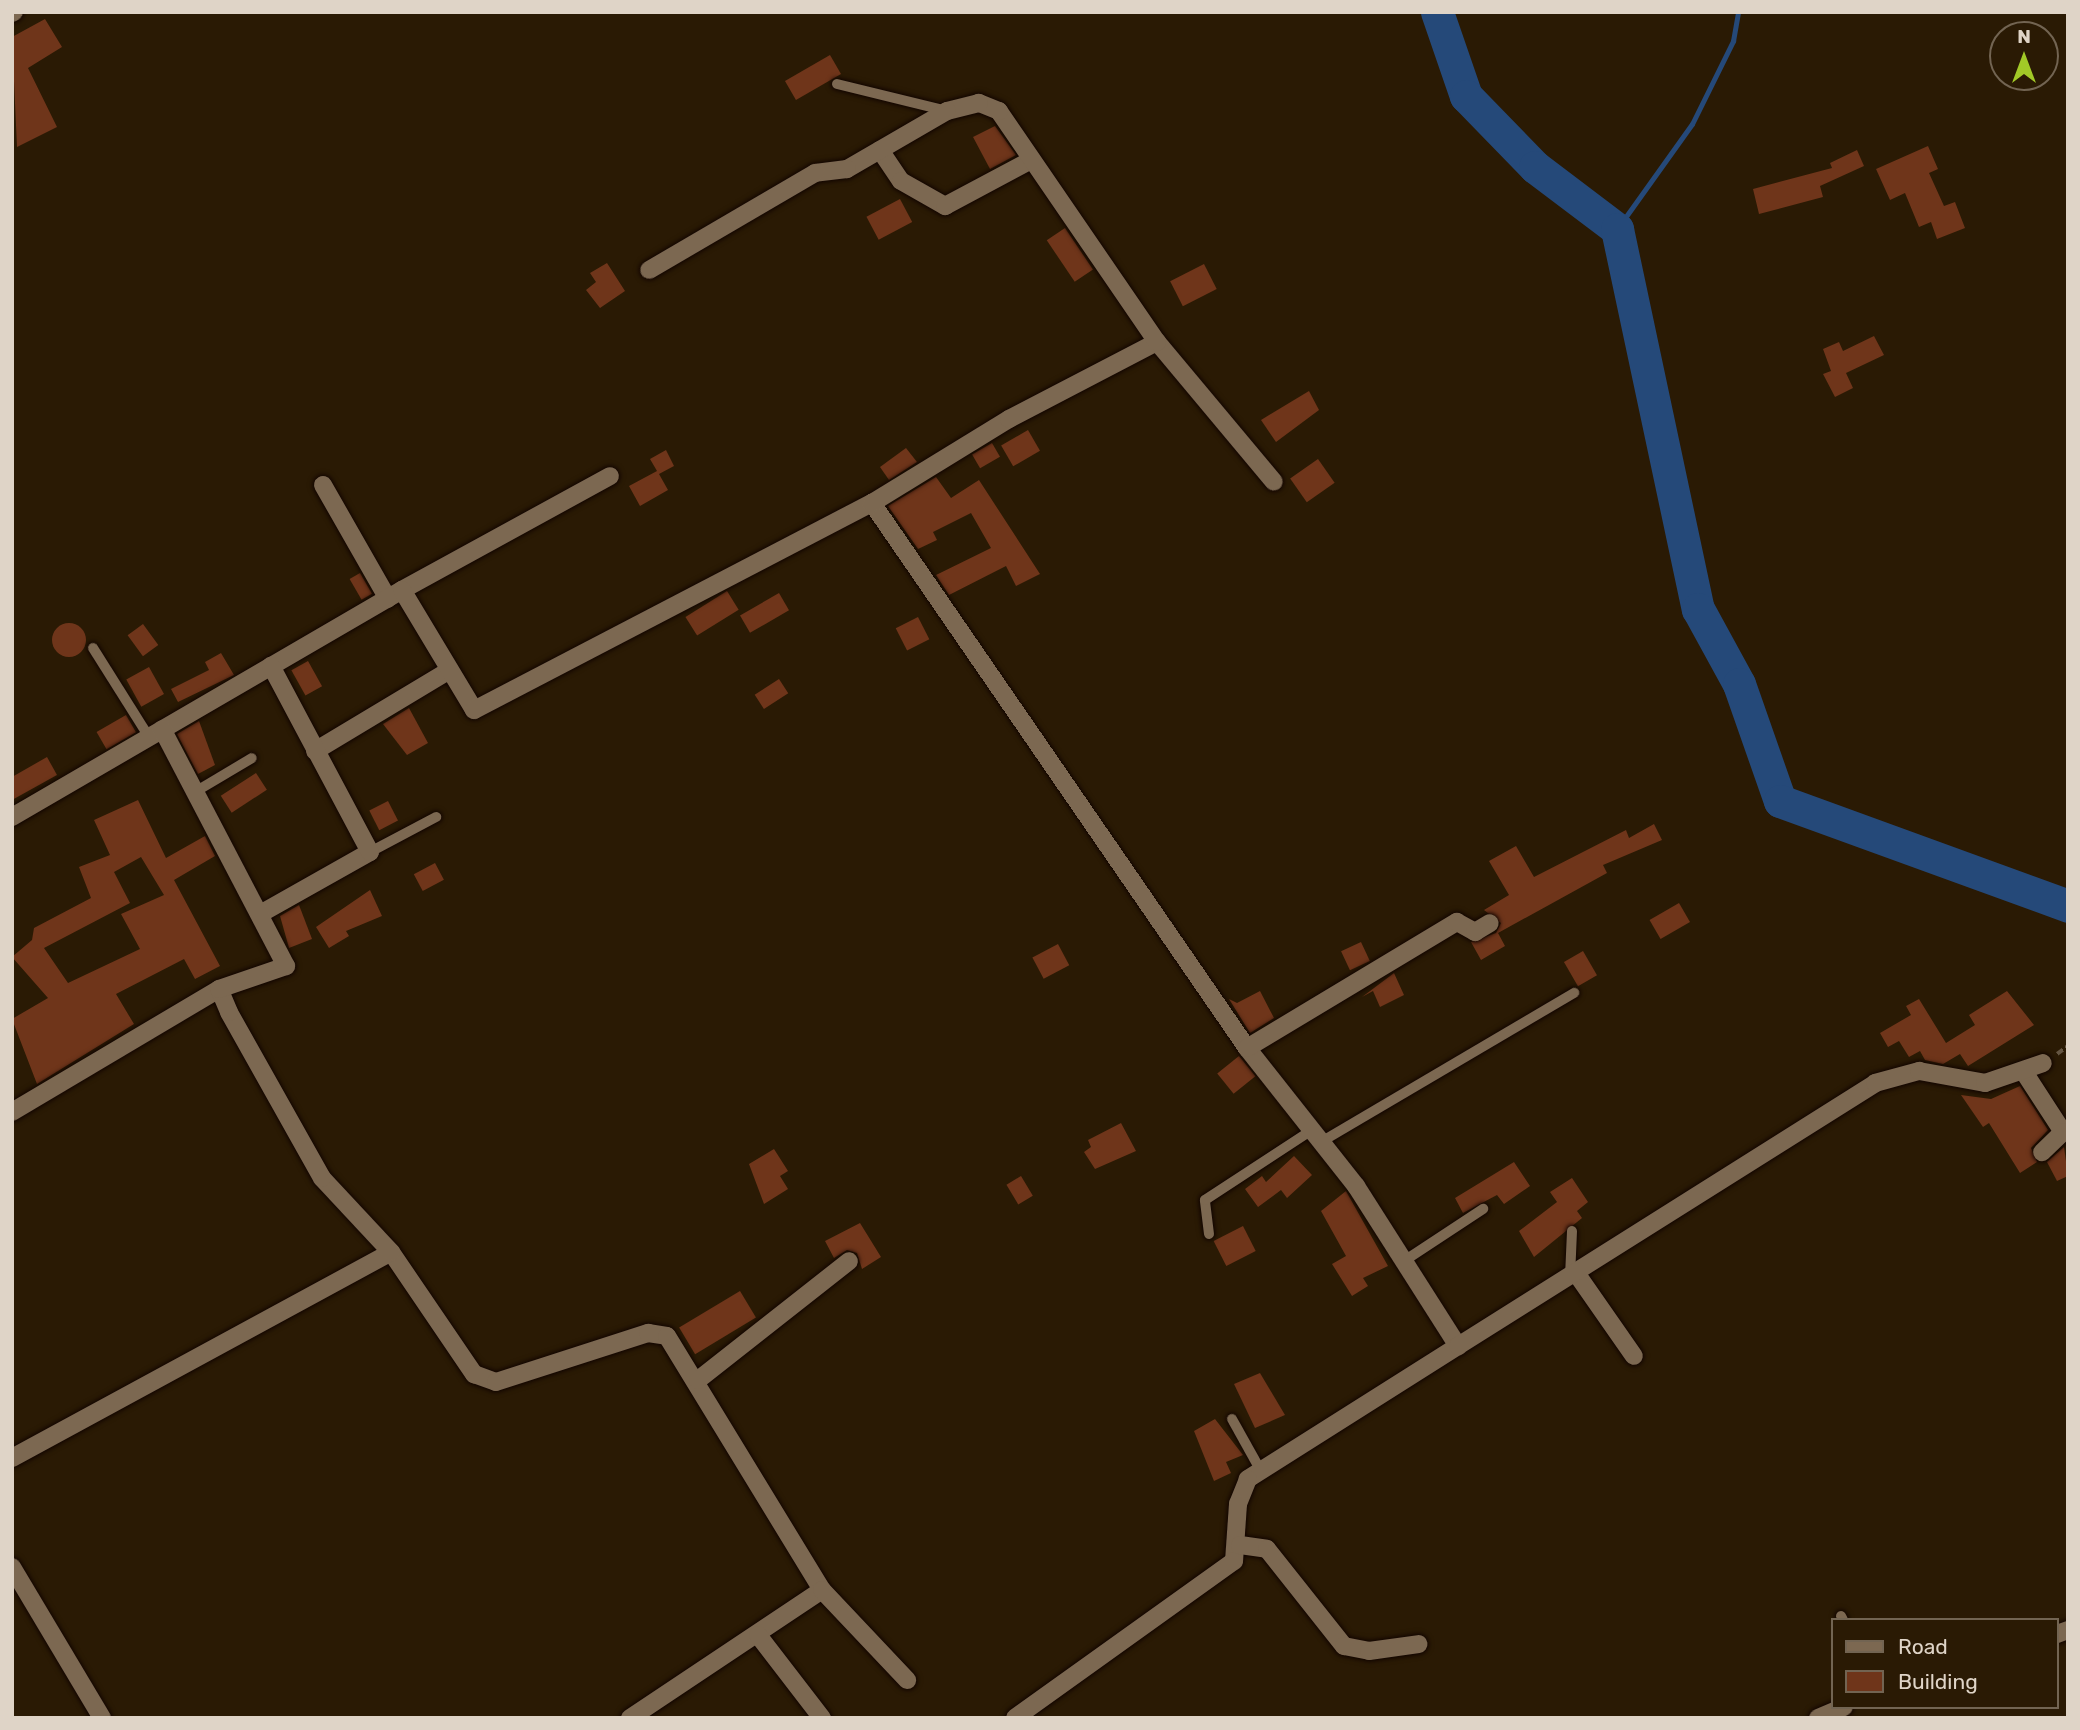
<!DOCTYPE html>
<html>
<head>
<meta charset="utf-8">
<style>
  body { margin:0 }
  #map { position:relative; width:2080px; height:1730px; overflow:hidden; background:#2a1a04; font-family:Rubik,sans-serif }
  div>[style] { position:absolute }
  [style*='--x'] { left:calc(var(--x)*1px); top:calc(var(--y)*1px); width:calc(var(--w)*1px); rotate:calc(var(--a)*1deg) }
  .stream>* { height:5px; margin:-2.5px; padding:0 2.5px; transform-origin:2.5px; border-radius:2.5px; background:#254979 }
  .river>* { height:33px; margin:-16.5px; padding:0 16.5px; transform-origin:16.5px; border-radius:16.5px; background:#254979 }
  .building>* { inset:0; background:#6f351a; transform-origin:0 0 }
  .round { border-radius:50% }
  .path>* { height:3.5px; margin-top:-1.75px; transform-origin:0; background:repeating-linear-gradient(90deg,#645542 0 7px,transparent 0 10.5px) }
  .roads { filter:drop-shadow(0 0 2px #120500) drop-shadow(0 0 2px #120500) }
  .lane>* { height:10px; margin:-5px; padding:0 5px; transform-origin:5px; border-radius:5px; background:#7c6851 }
  .street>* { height:18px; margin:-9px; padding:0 9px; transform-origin:9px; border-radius:9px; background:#7c6851 }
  span { translate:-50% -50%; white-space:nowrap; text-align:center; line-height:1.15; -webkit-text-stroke:5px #2a1a04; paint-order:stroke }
  .frame { position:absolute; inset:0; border:14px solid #dfd4c7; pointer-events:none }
  .legend { position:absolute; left:1831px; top:1618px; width:228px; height:91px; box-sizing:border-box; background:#2a1a04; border:2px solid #726452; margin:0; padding:9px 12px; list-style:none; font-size:21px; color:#dfd4c7 }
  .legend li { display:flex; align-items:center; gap:14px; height:35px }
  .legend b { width:35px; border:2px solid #726452 }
  .north { position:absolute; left:1989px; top:21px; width:70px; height:70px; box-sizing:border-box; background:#2a1a04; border:2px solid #726452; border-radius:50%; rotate:0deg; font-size:19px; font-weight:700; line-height:28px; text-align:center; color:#dfd4c7 }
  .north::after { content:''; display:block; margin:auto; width:24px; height:32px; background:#a2c927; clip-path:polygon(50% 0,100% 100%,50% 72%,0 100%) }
</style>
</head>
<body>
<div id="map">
  <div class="stream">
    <div style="--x:1617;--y:229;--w:129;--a:-54.5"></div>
    <div style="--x:1692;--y:124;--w:93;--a:-63.7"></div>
    <div style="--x:1733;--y:41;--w:29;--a:-80"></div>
  </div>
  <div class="river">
    <div style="--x:1437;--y:12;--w:89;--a:71"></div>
    <div style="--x:1466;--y:96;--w:99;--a:45.8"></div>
    <div style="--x:1535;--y:167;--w:103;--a:37.1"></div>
    <div style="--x:1617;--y:229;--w:389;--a:78"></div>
    <div style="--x:1698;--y:609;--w:85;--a:61.3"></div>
    <div style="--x:1739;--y:684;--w:124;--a:70.7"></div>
    <div style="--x:1780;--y:801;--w:307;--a:20"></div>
  </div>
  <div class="building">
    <div style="clip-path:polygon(45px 19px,62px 47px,28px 68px,57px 127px,17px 147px,12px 37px)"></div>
    <div style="left:830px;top:55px;width:22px;height:52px;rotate:60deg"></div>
    <div style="clip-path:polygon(995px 126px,1016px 155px,990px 169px,973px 137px)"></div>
    <div style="clip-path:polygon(1928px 146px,1938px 169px,1929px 173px,1944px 206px,1955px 202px,1965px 228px,1937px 239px,1931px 222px,1919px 227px,1905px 193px,1890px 200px,1876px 169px)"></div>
    <div style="clip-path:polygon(1857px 150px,1864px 166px,1820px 186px,1823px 197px,1759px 214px,1753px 189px,1832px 168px,1830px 163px)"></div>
    <div style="left:900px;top:199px;width:26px;height:38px;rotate:62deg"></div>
    <div style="left:1065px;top:228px;width:50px;height:22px;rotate:56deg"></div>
    <div style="clip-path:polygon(607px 263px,625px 291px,600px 308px,586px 290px,596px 282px,590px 273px)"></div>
    <div style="left:1204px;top:264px;width:28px;height:38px;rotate:63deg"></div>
    <div style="clip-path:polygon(1874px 336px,1884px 355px,1846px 373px,1853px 388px,1835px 397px,1823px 374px,1831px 371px,1823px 349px,1839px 342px,1843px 351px)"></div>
    <div style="clip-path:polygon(1309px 391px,1319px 410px,1276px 442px,1261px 420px)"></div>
    <div style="left:1028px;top:430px;width:24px;height:31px;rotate:60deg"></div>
    <div style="left:992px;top:443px;width:16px;height:23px;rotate:60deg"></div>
    <div style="clip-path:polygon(906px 448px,917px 462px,889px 480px,880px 467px)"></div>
    <div style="clip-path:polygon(666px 450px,674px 466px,659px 474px,668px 490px,640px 506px,629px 486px,657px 471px,650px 459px)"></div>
    <div style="left:1318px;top:459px;width:29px;height:34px;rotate:55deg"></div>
    <div style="clip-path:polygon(936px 477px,951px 498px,979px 480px,1040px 574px,1016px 586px,1006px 566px,949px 595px,936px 575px,991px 548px,971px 513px,933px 532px,937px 540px,918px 549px,888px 506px)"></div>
    <div style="left:360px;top:573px;width:24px;height:12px;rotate:60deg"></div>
    <div style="left:727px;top:591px;width:22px;height:49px;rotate:58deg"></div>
    <div style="left:779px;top:593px;width:20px;height:45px;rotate:60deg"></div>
    <div style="left:918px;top:617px;width:25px;height:25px;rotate:63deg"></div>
    <div class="round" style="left:52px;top:623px;width:34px;height:34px"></div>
    <div style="left:143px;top:624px;width:26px;height:19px;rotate:54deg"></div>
    <div style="clip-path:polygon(221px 653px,234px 675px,178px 702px,171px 689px,209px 670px,205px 662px)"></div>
    <div style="left:308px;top:661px;width:29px;height:19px;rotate:61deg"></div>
    <div style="left:149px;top:667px;width:31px;height:26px;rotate:61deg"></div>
    <div style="left:779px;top:679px;width:17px;height:29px;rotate:57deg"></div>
    <div style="clip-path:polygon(409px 708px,428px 743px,407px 755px,383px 724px)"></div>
    <div style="left:126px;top:715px;width:20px;height:34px;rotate:60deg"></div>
    <div style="clip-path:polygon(199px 721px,215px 765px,198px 774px,177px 734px)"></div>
    <div style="clip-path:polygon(47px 757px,57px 775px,12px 800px,12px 777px)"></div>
    <div style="left:256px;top:773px;width:20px;height:42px;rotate:57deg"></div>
    <div style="clip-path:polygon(evenodd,138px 800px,166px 858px,205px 836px,215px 856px,174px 880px,220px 966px,195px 979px,184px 959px,116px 994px,134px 1024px,37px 1084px,12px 1019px,48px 998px,12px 957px,32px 940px,34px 928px,91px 898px,79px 867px,110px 855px,94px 820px,138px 800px,141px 857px,164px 895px,121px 914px,140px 949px,68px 983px,44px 948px,130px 903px,114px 872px,141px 857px)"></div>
    <div style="left:388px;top:801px;width:22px;height:21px;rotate:63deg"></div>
    <div style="clip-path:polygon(1654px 824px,1662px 840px,1603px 865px,1607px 873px,1498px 933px,1505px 946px,1481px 960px,1471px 942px,1496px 933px,1501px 923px,1484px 910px,1509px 895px,1489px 861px,1516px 846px,1534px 877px,1626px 830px,1629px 838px)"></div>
    <div style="left:435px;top:863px;width:19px;height:24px;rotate:62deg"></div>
    <div style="clip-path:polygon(370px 890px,382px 916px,346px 931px,349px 936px,329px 948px,316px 927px)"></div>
    <div style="left:1679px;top:903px;width:22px;height:34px;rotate:60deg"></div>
    <div style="clip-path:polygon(299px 905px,312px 939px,289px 948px,280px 916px)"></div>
    <div style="left:1361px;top:942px;width:21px;height:22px;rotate:65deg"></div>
    <div style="left:1058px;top:944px;width:24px;height:29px;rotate:62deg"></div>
    <div style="left:1583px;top:951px;width:28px;height:22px;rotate:60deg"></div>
    <div style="clip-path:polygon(1394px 973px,1404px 995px,1380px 1007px,1373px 991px,1362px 997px)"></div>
    <div style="clip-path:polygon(1260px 991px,1274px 1018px,1250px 1033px,1229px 999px,1237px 1003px)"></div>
    <div style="clip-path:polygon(2007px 991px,2034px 1025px,1968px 1066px,1960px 1054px,1943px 1064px,1925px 1060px,1920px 1051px,1909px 1057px,1899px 1041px,1888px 1047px,1880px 1033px,1911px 1015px,1906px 1006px,1919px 999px,1946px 1043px,1975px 1025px,1969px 1015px)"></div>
    <div style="left:1239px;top:1056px;width:26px;height:28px;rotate:51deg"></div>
    <div style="clip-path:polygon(2020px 1086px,2048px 1130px,2031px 1148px,2037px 1162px,2020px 1173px,1989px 1123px,1983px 1127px,1961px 1095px,1991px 1099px)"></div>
    <div style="clip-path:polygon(1121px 1123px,1136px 1151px,1095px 1169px,1084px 1152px,1091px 1147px,1088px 1140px)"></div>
    <div style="clip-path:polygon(2064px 1147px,2068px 1176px,2057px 1181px,2047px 1162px)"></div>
    <div style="clip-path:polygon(774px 1149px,788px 1171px,780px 1176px,788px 1189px,764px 1204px,749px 1164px)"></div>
    <div style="clip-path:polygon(1294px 1156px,1312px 1175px,1287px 1198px,1281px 1190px,1258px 1207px,1245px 1189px,1262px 1176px,1266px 1182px)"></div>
    <div style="clip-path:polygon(1514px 1162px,1530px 1186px,1504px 1204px,1497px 1195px,1463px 1213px,1455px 1198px)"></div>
    <div style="left:1021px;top:1176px;width:23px;height:17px;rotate:59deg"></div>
    <div style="clip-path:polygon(1572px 1178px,1588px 1202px,1577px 1211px,1582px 1218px,1534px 1257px,1519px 1231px,1557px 1202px,1550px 1192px)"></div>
    <div style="clip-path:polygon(1346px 1191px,1388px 1266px,1363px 1278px,1368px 1286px,1352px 1296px,1332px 1264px,1346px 1256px,1321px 1211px)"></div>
    <div style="clip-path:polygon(860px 1223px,881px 1257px,862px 1269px,857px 1253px,847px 1250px,834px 1258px,825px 1241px)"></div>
    <div style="left:1243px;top:1226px;width:28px;height:33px;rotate:63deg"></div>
    <div style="left:740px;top:1291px;width:31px;height:71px;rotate:59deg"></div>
    <div style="clip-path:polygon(1260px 1373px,1285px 1415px,1255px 1428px,1234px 1384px)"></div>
    <div style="clip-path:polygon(1215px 1419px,1243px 1455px,1226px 1462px,1231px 1473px,1214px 1481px,1194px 1431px)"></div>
  </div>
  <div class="path">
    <div style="--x:2057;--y:1054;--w:14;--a:-36"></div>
  </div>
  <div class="roads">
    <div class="lane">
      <div style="--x:837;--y:84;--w:113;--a:13.8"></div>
      <div style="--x:93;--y:648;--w:105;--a:57.8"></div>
      <div style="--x:195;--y:792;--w:66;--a:-30.8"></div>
      <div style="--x:370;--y:852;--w:75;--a:-27.9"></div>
      <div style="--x:1321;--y:1142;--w:294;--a:-30.5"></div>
      <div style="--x:1209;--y:1234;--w:34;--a:-97"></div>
      <div style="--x:1205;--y:1200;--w:128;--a:-33.2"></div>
      <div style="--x:1404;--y:1261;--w:95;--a:-33.4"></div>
      <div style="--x:1570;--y:1277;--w:46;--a:-87.5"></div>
      <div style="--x:1232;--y:1419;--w:60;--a:60.9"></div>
      <div style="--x:1841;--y:1616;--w:4;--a:63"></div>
    </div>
    <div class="street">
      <div style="--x:12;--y:13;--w:2;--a:-27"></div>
      <div style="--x:880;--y:150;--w:37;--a:56"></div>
      <div style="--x:901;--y:181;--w:51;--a:29.6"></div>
      <div style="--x:945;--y:206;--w:98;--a:-28.1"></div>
      <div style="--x:1157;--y:342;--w:182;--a:50.1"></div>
      <div style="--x:323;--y:485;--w:131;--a:60.3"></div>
      <div style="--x:872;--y:503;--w:662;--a:55.47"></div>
      <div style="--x:1247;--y:1048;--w:176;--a:51.7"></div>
      <div style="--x:1356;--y:1186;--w:190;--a:57.5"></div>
      <div style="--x:1458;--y:1346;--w:249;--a:147.7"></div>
      <div style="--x:1248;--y:1479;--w:27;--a:112"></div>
      <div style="--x:1238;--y:1504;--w:57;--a:94"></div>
      <div style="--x:1234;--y:1561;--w:269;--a:144.4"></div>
      <div style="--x:402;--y:590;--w:237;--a:-28.7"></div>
      <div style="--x:315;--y:751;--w:157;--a:-31"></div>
      <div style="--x:12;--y:817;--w:451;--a:-30.2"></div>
      <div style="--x:402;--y:590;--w:140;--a:59"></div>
      <div style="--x:474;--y:710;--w:449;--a:-27.5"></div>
      <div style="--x:872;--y:503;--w:161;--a:-31.5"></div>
      <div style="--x:1009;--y:419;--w:167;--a:-27.5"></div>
      <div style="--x:1157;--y:342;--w:280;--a:-124.4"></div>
      <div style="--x:999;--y:111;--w:22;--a:-158"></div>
      <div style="--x:979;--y:103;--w:33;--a:166"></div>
      <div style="--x:947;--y:111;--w:116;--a:149.9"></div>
      <div style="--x:847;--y:169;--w:32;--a:173"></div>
      <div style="--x:815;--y:173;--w:192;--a:149.7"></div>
      <div style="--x:260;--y:914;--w:126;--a:-29.4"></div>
      <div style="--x:370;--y:852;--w:211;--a:-118"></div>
      <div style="--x:1247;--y:1048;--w:245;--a:-31"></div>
      <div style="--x:1457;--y:922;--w:21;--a:29"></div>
      <div style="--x:1475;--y:932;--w:17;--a:-31"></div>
      <div style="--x:2024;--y:1072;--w:72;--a:57"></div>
      <div style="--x:2063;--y:1132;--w:29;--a:136"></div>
      <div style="--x:12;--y:1112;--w:241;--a:-30.7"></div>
      <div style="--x:391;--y:1252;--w:148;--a:55.8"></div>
      <div style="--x:474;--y:1374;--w:23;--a:20"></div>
      <div style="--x:496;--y:1382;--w:160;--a:-17.9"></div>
      <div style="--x:648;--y:1333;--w:19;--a:9"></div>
      <div style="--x:667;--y:1336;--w:298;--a:58.6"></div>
      <div style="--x:822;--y:1590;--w:231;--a:146.3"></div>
      <div style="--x:1576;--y:1273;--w:101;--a:55.1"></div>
      <div style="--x:1458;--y:1346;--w:493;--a:-32.2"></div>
      <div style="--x:1875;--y:1083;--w:46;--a:-15.3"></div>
      <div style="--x:1919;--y:1071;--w:67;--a:10.3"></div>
      <div style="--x:1985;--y:1083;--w:61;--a:-19"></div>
      <div style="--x:698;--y:1380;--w:192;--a:-38.2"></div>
      <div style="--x:12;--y:1458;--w:431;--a:-28.5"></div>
      <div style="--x:391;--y:1252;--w:101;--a:-133"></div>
      <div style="--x:322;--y:1178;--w:190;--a:-119.3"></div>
      <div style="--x:229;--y:1012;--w:25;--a:-113"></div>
      <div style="--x:219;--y:989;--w:71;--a:-18.9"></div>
      <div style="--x:286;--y:966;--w:267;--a:-117.6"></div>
      <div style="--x:1240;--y:1545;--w:27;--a:8"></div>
      <div style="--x:1267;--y:1549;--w:124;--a:51.6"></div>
      <div style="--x:1344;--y:1646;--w:25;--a:11"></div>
      <div style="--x:1369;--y:1651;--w:50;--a:-8"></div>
      <div style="--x:12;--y:1567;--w:176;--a:59.2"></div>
      <div style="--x:822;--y:1590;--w:124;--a:46.6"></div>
      <div style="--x:2057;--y:1634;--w:12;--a:-20"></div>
      <div style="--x:758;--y:1635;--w:105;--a:52.4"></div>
      <div style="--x:1818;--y:1718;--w:28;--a:-23"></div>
    </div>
  </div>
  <div class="frame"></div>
  <ul class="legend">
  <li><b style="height:9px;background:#7c6851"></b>Road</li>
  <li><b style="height:19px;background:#6f351a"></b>Building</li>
  </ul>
  <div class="north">N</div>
</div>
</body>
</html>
